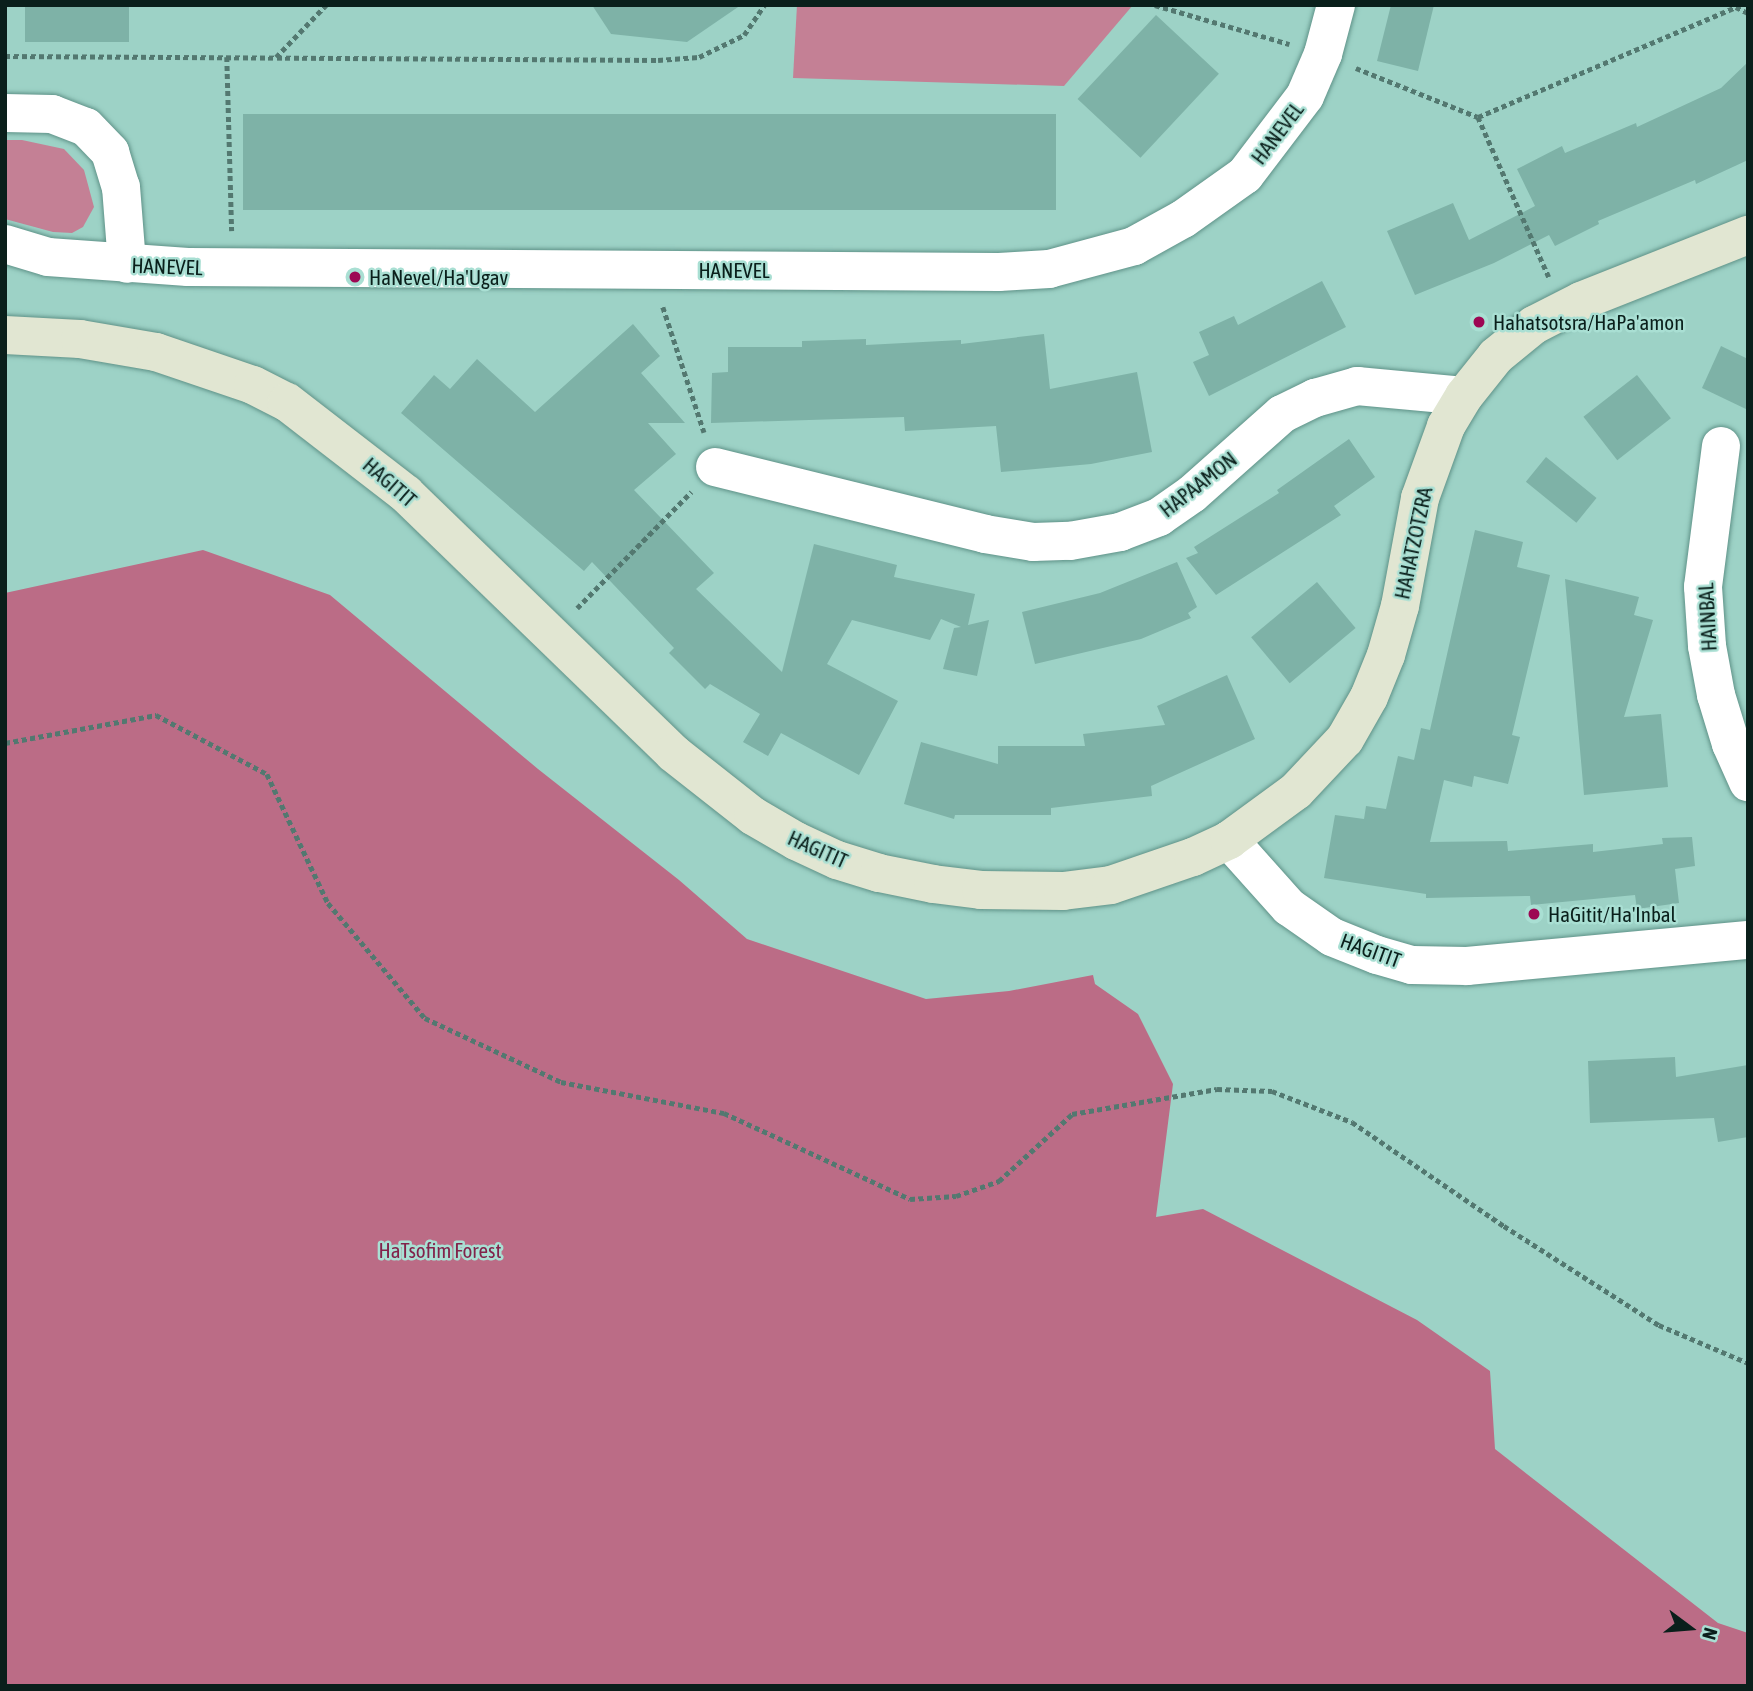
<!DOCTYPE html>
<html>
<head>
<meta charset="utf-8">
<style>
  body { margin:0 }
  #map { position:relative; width:1753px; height:1691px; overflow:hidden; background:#9dd2c6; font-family:"Asap Condensed",sans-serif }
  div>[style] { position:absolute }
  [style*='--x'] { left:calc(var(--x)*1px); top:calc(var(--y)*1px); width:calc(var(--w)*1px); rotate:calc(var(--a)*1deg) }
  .green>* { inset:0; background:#c48095 }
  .forest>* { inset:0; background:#bb6c86 }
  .building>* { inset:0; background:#7eb2a7; transform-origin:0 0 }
  .path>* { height:4.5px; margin-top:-2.25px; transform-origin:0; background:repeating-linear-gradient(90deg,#537870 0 5px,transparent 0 8.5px) }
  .roads { filter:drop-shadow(0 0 2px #5f9288) drop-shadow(0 0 2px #5f9288) }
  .street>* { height:38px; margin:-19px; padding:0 19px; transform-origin:19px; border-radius:19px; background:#fff }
  .secondary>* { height:38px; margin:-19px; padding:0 19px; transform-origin:19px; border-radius:19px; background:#e1e6d2 }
  .dots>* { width:19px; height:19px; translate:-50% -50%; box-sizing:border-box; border:4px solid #a9dfd3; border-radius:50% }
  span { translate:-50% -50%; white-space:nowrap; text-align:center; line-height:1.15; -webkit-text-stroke:5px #a9dfd3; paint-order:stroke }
  .street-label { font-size:21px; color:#0a1f1b }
  .poi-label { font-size:21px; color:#0a1f1b }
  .left { translate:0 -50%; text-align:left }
  .park-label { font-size:21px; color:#82224a }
  .frame { position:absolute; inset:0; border:7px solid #0a1f1b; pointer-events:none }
  .north { position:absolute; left:1655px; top:1593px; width:70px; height:70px; -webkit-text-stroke:5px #a9dfd3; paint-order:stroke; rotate:106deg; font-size:19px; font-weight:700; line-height:28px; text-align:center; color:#0a1f1b }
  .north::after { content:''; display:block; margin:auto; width:24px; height:32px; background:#0a1f1b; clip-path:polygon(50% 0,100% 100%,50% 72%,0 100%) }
</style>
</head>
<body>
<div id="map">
  <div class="green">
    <div style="clip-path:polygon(797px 5px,1133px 5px,1064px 86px,793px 78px)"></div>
    <div style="clip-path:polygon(5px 140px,22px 140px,64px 149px,84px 170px,94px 207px,83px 227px,72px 233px,53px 232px,5px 219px)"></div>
  </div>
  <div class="forest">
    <div style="clip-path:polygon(203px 550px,330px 595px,538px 769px,679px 880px,747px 939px,926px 999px,1009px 991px,1093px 975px,1095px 984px,1138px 1014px,1173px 1084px,1156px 1217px,1203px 1209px,1417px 1320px,1490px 1371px,1495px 1449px,1718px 1623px,1748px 1633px,1748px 1686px,5px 1686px,5px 593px)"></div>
  </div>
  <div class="building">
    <div style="left:25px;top:5px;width:104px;height:37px"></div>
    <div style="clip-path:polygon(592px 5px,741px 5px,687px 42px,611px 34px)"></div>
    <div style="clip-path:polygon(1391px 5px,1434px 5px,1418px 71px,1377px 61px)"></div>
    <div style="left:1156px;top:15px;width:86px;height:115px;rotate:43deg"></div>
    <div style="clip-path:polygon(1748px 62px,1748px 160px,1696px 184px,1695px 180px,1598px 221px,1599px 224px,1555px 246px,1549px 235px,1494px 263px,1415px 295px,1387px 231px,1453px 203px,1469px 240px,1535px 206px,1517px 169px,1562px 146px,1565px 153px,1636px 123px,1637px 127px,1721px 88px)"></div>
    <div style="left:243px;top:114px;width:813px;height:96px"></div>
    <div style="clip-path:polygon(1322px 281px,1346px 327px,1209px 396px,1193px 362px,1209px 355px,1199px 332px,1234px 316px,1238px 325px)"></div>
    <div style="clip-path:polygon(633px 324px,660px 356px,641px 373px,685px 423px,648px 423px,676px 454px,634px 490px,714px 573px,696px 589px,782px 672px,814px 544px,897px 565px,894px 577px,975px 594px,968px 625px,989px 620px,977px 676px,943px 669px,954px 628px,961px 627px,941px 619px,930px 640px,852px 620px,827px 664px,898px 701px,859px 775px,781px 733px,768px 756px,743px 742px,760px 714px,710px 684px,705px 689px,669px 653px,674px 648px,592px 562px,584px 571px,401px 413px,434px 375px,450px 389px,477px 359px,535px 412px)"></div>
    <div style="clip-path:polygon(1044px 334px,1050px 389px,1137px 372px,1152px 452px,1091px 464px,1001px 472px,996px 426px,905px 431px,904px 417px,711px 423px,712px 373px,728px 372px,728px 347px,802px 347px,802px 341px,866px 339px,866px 345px,961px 340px,961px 344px)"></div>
    <div style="clip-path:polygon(1721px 346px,1748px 359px,1748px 410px,1702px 388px)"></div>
    <div style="left:1637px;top:375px;width:55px;height:68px;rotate:52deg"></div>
    <div style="clip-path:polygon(1349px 439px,1375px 477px,1334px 506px,1341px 515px,1216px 595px,1186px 558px,1198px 553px,1194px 547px,1279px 493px,1277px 490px)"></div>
    <div style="left:1546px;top:457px;width:65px;height:32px;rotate:39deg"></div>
    <div style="clip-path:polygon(1475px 530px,1523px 542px,1517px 567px,1550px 575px,1512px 735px,1520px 737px,1508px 784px,1474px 776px,1472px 787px,1444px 780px,1430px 842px,1507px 841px,1508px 851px,1593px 844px,1593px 852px,1663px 844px,1662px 838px,1692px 837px,1695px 866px,1675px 869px,1679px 903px,1637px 909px,1635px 895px,1531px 905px,1530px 896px,1426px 898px,1426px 894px,1324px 878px,1335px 815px,1364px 819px,1366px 806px,1386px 809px,1398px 756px,1414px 760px,1421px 728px,1430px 730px)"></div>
    <div style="clip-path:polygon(1177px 562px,1197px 607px,1188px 613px,1191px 618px,1141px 639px,1035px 664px,1022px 612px,1100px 593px)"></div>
    <div style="clip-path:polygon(1565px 579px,1639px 597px,1634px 615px,1653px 620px,1624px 717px,1661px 714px,1668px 787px,1584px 795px)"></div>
    <div style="left:1317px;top:582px;width:60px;height:86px;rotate:50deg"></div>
    <div style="clip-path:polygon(1227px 675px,1255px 739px,1151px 786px,1152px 796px,1051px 808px,1051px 815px,955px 815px,954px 819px,904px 804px,921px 742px,998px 764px,998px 746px,1085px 746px,1083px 734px,1165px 725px,1157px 706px)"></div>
    <div style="clip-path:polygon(1675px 1057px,1676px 1077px,1748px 1065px,1748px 1137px,1718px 1142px,1714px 1118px,1590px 1123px,1588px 1061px)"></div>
  </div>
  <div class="path">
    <div style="--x:1155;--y:5;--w:140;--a:16.2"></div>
    <div style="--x:5;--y:56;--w:653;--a:0.35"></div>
    <div style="--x:658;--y:60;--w:41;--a:-4.2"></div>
    <div style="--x:699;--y:57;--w:50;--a:-26.1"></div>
    <div style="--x:744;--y:35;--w:36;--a:-56"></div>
    <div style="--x:227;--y:57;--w:174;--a:88.4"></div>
    <div style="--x:276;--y:57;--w:72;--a:-46.1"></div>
    <div style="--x:1356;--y:68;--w:131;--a:21.9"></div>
    <div style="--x:1478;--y:117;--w:175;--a:66.1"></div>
    <div style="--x:1478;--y:117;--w:280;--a:-23.1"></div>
    <div style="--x:1736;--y:7;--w:13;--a:27"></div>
    <div style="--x:663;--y:307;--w:132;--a:71.8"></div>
    <div style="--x:577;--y:608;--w:163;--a:-45.5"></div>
    <div style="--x:5;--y:743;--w:154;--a:-10.5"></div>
    <div style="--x:156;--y:715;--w:126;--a:28"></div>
    <div style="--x:267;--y:774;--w:143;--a:64.7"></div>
    <div style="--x:328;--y:903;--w:150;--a:49.9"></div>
    <div style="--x:425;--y:1018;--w:150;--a:25.2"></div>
    <div style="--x:561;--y:1082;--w:166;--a:10.8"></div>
    <div style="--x:724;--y:1113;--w:205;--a:24.8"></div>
    <div style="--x:910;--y:1199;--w:46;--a:-3.7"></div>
    <div style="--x:956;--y:1196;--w:46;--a:-19.2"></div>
    <div style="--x:999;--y:1181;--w:99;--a:-42.5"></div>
    <div style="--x:1072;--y:1114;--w:147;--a:-9.8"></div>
    <div style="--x:1217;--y:1089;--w:55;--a:2.1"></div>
    <div style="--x:1272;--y:1091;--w:86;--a:21.2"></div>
    <div style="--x:1352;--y:1122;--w:184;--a:34.4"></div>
    <div style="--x:1504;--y:1226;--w:184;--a:32.6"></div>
    <div style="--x:1659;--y:1325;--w:97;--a:23.1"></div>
  </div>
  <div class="roads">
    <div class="street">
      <div style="--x:5;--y:113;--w:47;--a:1.2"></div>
      <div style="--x:52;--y:114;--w:36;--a:21"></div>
      <div style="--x:86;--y:127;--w:35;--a:46"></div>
      <div style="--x:110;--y:152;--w:37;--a:73"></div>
      <div style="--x:121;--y:187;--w:77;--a:85.5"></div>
      <div style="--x:5;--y:244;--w:45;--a:16.8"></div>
      <div style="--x:48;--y:257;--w:140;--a:4.1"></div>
      <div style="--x:188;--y:267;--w:811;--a:0.35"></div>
      <div style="--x:999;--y:272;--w:50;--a:-3.4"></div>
      <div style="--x:1049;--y:269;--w:88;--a:-15.1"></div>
      <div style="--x:1134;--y:246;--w:56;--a:-28.9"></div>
      <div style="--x:1183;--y:219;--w:76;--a:-35.4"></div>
      <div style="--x:1245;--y:175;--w:99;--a:-52.8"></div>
      <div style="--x:1305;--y:96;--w:46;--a:-66.8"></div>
      <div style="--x:1323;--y:54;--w:51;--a:-75.1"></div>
      <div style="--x:1721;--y:446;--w:142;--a:97.3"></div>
      <div style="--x:1703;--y:587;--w:59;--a:86.1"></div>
      <div style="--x:1707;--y:646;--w:50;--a:79.6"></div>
      <div style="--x:1716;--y:695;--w:51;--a:73"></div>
      <div style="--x:1731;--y:744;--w:42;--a:65.9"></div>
      <div style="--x:715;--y:467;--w:278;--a:13.9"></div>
      <div style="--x:985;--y:534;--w:49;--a:9.5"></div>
      <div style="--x:1033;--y:542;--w:37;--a:-2"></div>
      <div style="--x:1070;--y:541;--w:51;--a:-10.2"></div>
      <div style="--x:1120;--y:532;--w:42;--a:-21"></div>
      <div style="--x:1159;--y:517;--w:40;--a:-34.9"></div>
      <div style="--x:1192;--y:494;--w:120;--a:-41.6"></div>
      <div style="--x:1282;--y:414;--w:37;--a:-26"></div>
      <div style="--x:1315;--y:398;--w:44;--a:-15.9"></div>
      <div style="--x:1357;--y:386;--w:107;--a:5.3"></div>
      <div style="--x:1229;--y:840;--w:90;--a:48.2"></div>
      <div style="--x:1289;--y:907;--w:52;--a:34.9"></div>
      <div style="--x:1332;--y:937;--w:48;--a:21.8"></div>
      <div style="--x:1377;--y:955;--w:36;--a:16"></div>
      <div style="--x:1412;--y:965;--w:55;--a:1"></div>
      <div style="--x:1467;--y:966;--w:282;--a:-5.3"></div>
    </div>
    <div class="secondary">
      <div style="--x:5;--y:335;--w:75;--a:3.1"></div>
      <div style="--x:80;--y:339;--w:77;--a:9.7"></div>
      <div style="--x:156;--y:352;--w:102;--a:18.8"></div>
      <div style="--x:253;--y:385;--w:38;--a:27"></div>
      <div style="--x:287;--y:402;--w:150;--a:37.7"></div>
      <div style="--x:406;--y:494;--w:372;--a:44.1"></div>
      <div style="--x:673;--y:753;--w:102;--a:38.2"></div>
      <div style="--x:753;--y:816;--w:50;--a:30.2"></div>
      <div style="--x:796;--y:841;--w:45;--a:24.9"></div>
      <div style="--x:837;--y:860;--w:44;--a:17.2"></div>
      <div style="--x:879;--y:873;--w:55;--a:11.5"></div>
      <div style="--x:933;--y:884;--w:48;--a:7.1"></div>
      <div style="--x:981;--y:890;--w:82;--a:0.7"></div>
      <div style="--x:1063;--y:891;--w:48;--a:-7.1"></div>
      <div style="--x:1111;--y:885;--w:87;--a:-18.9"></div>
      <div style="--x:1193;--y:857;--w:40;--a:-25"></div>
      <div style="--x:1229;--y:840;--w:83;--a:-36.2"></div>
      <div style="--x:1296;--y:791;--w:71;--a:-46.7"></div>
      <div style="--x:1345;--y:739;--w:48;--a:-60.3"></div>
      <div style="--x:1369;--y:697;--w:45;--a:-68"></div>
      <div style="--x:1386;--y:655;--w:51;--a:-74.1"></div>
      <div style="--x:1400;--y:606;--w:110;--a:-79.5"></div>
      <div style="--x:1420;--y:498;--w:77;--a:-70.1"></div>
      <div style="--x:1446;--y:426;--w:35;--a:-59"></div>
      <div style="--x:1464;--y:396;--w:51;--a:-51.3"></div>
      <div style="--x:1496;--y:356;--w:49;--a:-39.2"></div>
      <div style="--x:1534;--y:325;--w:53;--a:-27.1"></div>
      <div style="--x:1581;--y:301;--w:180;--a:-21.6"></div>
    </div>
  </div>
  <div class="dots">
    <div style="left:355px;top:277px;background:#9d0753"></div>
    <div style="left:1479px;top:322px;background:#9d0753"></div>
    <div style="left:1534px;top:914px;background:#9d0753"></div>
  </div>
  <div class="street-label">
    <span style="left:1277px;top:133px;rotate:-53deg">HANEVEL</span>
    <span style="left:167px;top:266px;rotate:2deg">HANEVEL</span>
    <span style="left:734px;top:270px">HANEVEL</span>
    <span style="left:390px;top:482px;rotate:41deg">HAGITIT</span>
    <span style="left:1198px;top:484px;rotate:-38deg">HAPAAMON</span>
    <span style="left:1413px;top:543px;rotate:-78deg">HAHATZOTZRA</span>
    <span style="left:1707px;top:617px;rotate:-93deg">HAINBAL</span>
    <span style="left:818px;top:849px;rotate:24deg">HAGITIT</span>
    <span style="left:1371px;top:950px;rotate:20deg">HAGITIT</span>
  </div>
  <div class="poi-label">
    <span class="left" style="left:369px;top:277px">HaNevel/Ha'Ugav</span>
    <span class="left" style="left:1493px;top:322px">Hahatsotsra/HaPa'amon</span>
    <span class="left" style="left:1548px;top:914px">HaGitit/Ha'Inbal</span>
  </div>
  <div class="park-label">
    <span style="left:440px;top:1250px">HaTsofim Forest</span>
  </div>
  <div class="frame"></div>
  <div class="north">N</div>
</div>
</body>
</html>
